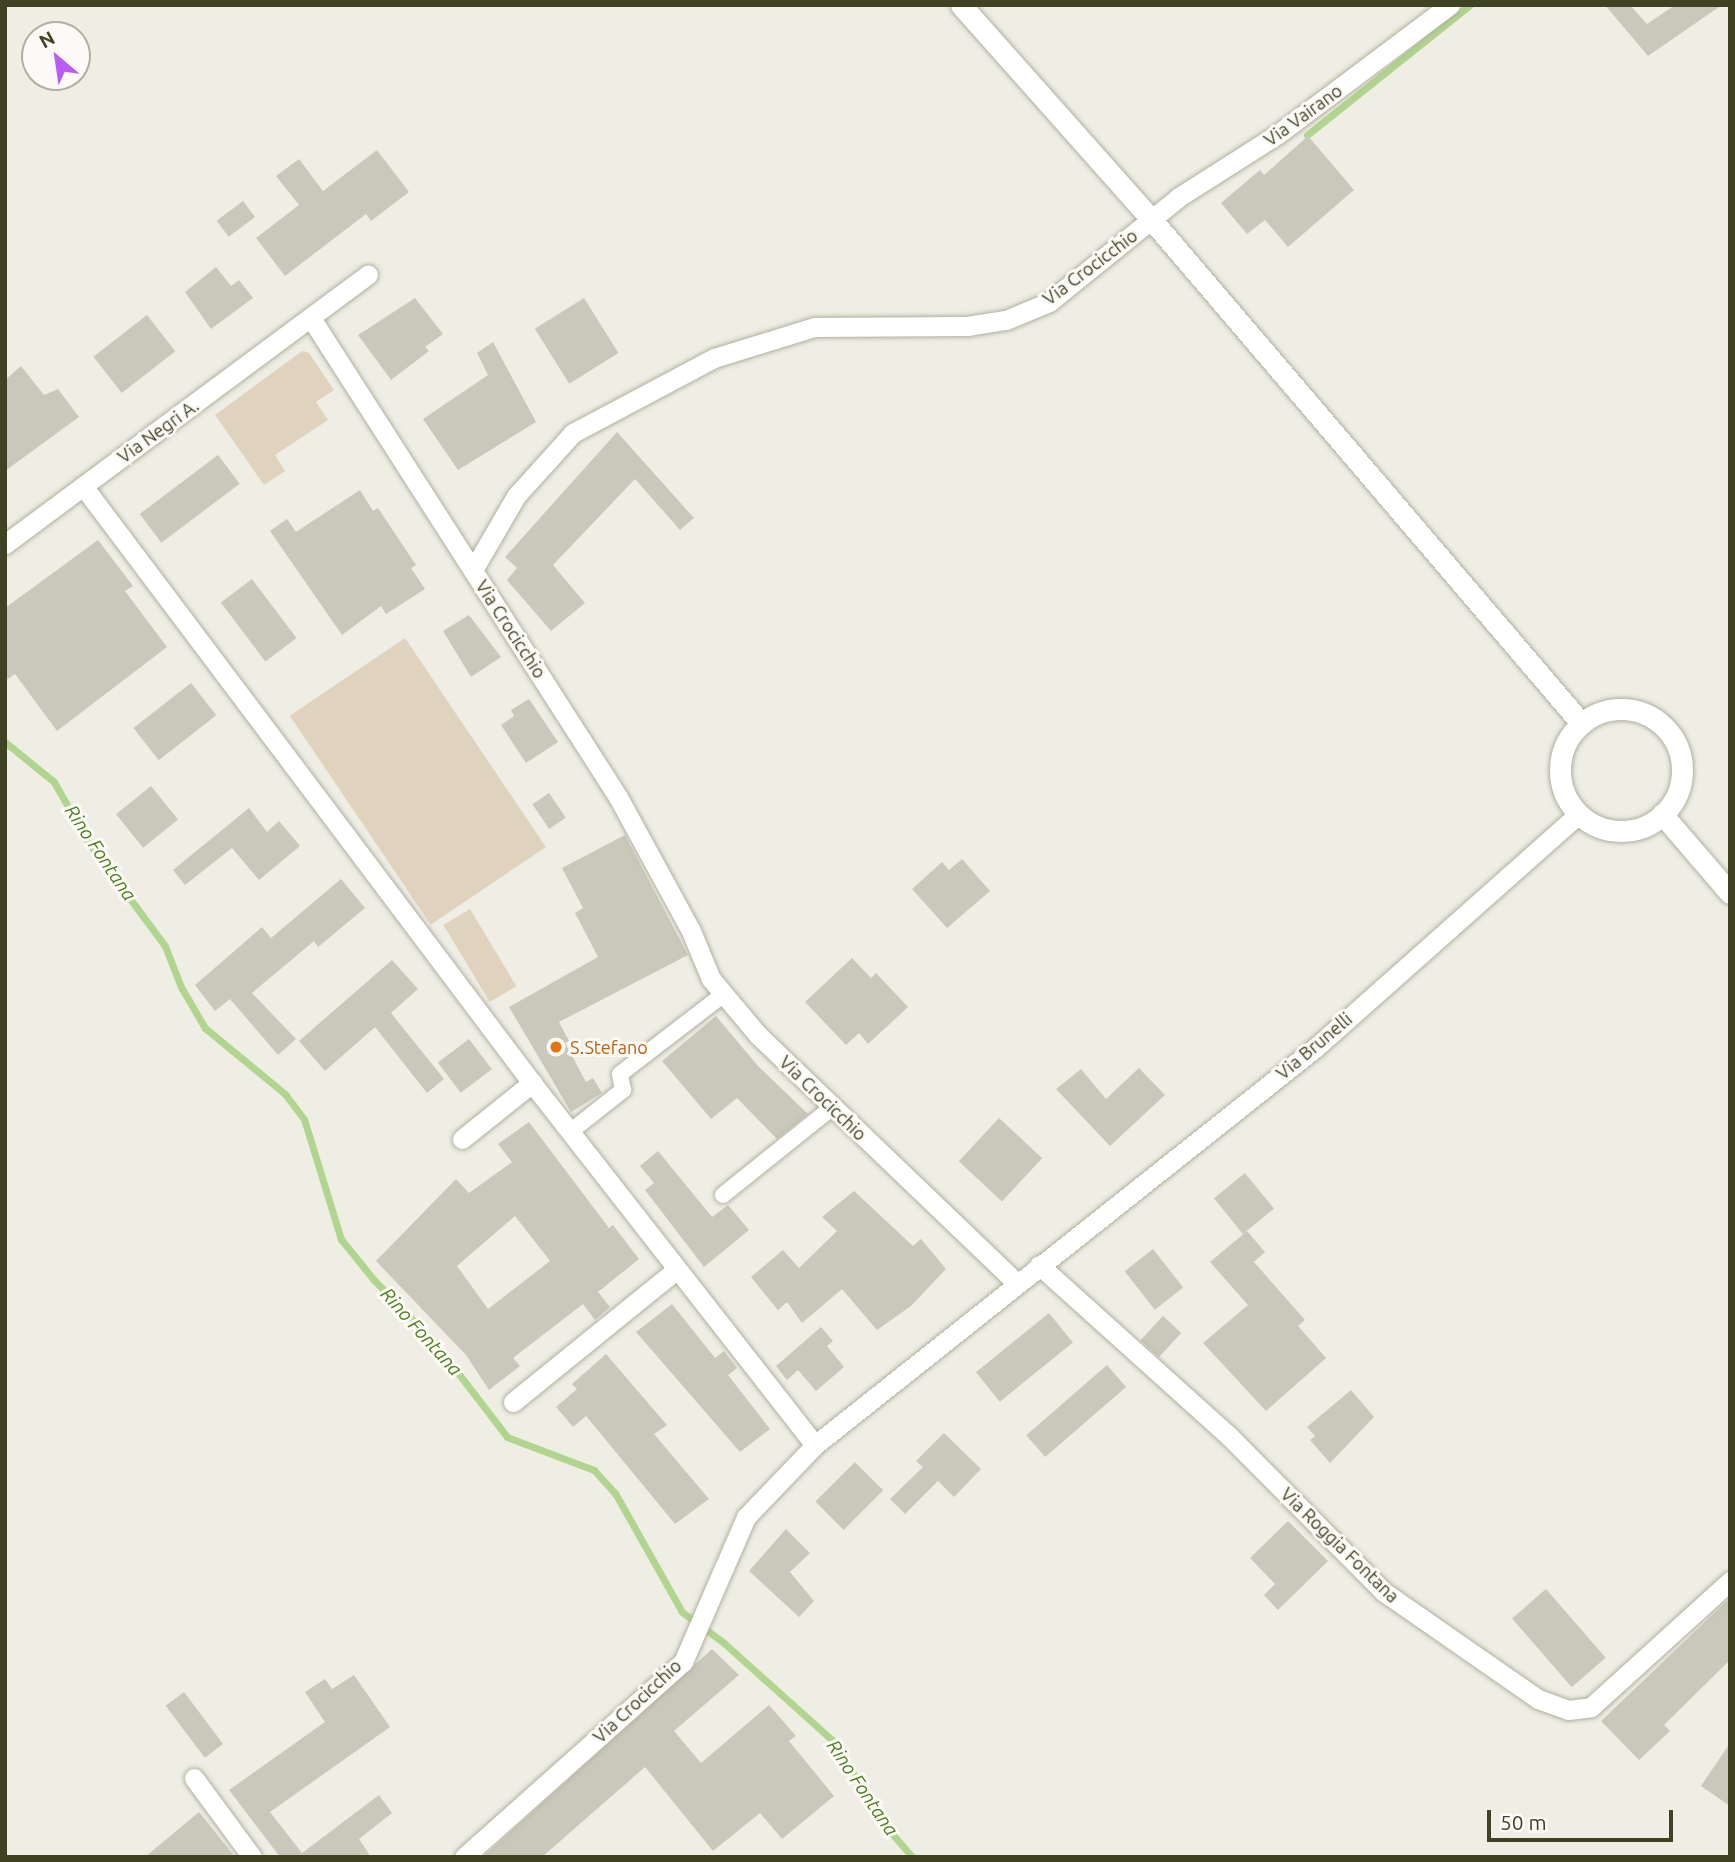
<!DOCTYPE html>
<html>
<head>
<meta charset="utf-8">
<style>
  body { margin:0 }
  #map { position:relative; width:1735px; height:1862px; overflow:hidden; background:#efeee5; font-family:Ubuntu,sans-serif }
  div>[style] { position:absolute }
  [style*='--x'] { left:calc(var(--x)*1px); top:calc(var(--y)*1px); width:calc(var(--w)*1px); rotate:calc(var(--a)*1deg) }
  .green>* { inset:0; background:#e0d3be; transform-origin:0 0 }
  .stream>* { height:7px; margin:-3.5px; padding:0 3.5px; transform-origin:3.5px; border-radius:3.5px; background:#b0d58c }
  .building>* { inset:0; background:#cac8ba; transform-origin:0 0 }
  .roads { filter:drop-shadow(0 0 2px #b0b09f) drop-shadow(0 0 2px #b0b09f) }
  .pedestrian>* { height:16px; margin:-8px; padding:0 8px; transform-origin:8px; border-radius:8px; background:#fff }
  .minor>* { height:19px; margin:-9.5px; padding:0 9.5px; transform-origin:9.5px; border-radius:9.5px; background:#fff }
  .tertiary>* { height:21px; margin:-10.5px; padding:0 10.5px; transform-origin:10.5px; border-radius:10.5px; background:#fff }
  .tertiary>.ring { margin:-10.5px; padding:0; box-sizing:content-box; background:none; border:21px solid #fff; border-radius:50% }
  .dots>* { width:19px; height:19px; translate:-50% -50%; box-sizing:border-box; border:4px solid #fbfaf6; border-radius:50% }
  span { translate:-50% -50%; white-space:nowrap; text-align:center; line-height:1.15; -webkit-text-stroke:6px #fbfaf6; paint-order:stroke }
  .street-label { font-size:18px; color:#3f4223 }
  .food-label { font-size:18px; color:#c56008 }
  .left { translate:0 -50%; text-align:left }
  .water-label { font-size:19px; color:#4b811a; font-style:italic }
  .frame { position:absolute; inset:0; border:7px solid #3f4223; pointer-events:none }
  .north { position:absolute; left:21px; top:21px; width:70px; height:70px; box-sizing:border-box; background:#fbfaf6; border:2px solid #b0b0a2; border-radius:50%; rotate:331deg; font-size:19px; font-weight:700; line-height:28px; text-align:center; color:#3f4223 }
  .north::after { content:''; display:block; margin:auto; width:24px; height:32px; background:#b95bf7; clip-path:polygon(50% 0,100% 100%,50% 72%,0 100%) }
  .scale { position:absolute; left:1487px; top:1810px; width:186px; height:32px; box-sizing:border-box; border:4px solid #3f4223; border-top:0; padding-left:9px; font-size:21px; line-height:24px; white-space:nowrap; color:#3f4223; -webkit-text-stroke:5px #fbfaf6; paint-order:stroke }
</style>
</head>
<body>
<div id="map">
  <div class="green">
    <div style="clip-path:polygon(302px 351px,309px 353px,334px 390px,316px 402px,328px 420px,275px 455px,285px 471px,264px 485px,215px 415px)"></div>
    <div style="left:405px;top:638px;width:252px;height:139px;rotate:56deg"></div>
    <div style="left:470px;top:909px;width:90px;height:31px;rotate:59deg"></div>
  </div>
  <div class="stream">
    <div style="--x:1307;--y:135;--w:208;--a:-38.6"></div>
    <div style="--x:5;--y:742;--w:63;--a:39.2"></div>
    <div style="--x:54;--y:782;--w:69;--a:60.5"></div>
    <div style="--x:88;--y:842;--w:129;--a:53.5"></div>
    <div style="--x:165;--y:946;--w:44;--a:68.7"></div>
    <div style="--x:181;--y:987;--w:48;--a:59.7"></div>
    <div style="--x:205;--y:1028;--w:104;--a:39.5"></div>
    <div style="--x:285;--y:1094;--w:31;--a:53"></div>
    <div style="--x:304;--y:1119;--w:126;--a:72.9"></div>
    <div style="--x:341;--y:1239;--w:51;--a:51.3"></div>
    <div style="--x:373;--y:1279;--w:89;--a:45.9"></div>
    <div style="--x:435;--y:1343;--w:118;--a:52.5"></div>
    <div style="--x:507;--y:1437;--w:93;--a:20.8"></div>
    <div style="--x:594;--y:1470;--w:31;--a:48"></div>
    <div style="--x:615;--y:1493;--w:137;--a:60.6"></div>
    <div style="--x:682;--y:1612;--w:52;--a:36.4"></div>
    <div style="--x:724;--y:1643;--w:145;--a:41.9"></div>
    <div style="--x:832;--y:1740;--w:105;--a:57.8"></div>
    <div style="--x:888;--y:1829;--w:37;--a:49"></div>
  </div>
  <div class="building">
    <div style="clip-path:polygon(1605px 5px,1630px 5px,1647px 24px,1675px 5px,1722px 5px,1648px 56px)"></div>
    <div style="clip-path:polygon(1308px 136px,1354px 190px,1288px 247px,1265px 220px,1247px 234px,1221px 203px,1260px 170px,1264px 175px)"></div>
    <div style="clip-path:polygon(377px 150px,409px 192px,371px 221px,366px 214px,285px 276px,256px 238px,299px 205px,276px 176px,299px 159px,323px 191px)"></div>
    <div style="left:243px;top:201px;width:20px;height:33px;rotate:53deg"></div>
    <div style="clip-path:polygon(216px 267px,231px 286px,239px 280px,253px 298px,211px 329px,185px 292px)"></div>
    <div style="clip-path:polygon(415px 298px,443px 334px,425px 347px,429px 351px,391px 380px,358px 335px)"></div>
    <div style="left:584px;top:298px;width:65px;height:58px;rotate:58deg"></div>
    <div style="left:147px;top:315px;width:46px;height:68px;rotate:52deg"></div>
    <div style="clip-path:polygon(493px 342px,536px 422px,458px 470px,423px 419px,488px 375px,477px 353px)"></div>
    <div style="clip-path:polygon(21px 366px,44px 395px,58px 389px,79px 417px,5px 471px,5px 380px)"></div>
    <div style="clip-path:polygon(617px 432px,694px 518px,680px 530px,635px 479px,553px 565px,585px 603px,551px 631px,507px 580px,517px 568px,505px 557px)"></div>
    <div style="left:218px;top:455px;width:36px;height:98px;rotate:53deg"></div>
    <div style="clip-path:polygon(360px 490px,373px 511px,378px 508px,416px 565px,411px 568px,425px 589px,386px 614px,381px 606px,342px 635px,270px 531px,287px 519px,296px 532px)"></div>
    <div style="clip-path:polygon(98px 540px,133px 586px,125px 591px,167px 647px,57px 731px,15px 674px,5px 681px,5px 608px)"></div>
    <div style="left:252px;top:579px;width:74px;height:39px;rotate:53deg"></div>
    <div style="clip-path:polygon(469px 615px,501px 657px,471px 677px,443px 631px)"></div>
    <div style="left:191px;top:683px;width:41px;height:73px;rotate:52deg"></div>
    <div style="clip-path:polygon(529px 699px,558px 742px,526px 763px,501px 725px,514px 716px,511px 710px)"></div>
    <div style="left:151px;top:786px;width:43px;height:45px;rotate:51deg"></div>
    <div style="left:549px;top:793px;width:30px;height:20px;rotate:56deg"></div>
    <div style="clip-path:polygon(249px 808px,267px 832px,279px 821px,300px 846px,259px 880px,232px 848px,185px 885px,173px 870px)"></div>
    <div style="clip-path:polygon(625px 835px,688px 955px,559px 1022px,569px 1041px,565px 1043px,586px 1082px,593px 1078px,602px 1093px,571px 1112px,509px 1007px,598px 957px,575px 913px,583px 908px,562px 868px)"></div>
    <div style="clip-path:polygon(962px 859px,990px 891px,947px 928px,912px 889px,942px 862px,949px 870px)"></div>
    <div style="clip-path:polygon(341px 879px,365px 908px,318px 947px,314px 941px,252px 993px,296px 1039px,278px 1055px,230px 999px,215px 1011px,195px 985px,262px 927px,271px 938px)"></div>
    <div style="clip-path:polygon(852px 958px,871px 978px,876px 973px,908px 1007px,868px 1044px,859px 1033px,846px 1045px,805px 1002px)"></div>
    <div style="clip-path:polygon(392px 960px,418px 989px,391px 1013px,444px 1079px,427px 1093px,375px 1027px,325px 1071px,299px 1041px)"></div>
    <div style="clip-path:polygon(716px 1016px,758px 1066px,808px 1114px,777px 1139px,737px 1098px,711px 1119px,662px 1061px)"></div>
    <div style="left:469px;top:1039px;width:38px;height:39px;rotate:53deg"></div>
    <div style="clip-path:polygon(1139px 1068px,1165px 1095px,1110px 1146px,1056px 1089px,1081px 1069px,1106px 1099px)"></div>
    <div style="left:999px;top:1118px;width:59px;height:59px;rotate:43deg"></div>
    <div style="clip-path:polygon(evenodd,529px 1122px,609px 1228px,613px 1225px,639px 1259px,598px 1292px,610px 1307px,595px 1320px,583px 1304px,513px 1358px,520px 1366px,489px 1390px,466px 1355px,376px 1261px,456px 1179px,469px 1193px,512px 1162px,498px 1144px,529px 1122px,515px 1216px,550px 1261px,488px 1309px,457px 1266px,515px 1216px)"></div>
    <div style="clip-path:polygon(658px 1151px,712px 1217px,728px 1205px,749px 1230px,704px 1267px,645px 1190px,654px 1183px,640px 1166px)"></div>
    <div style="left:1245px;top:1173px;width:46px;height:40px;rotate:51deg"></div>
    <div style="clip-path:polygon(854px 1191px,913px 1246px,921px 1239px,946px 1269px,911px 1306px,877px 1330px,842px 1289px,802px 1323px,787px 1302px,778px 1310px,751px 1277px,783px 1250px,799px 1268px,837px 1231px,822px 1217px)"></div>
    <div style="clip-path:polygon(1247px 1231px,1265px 1252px,1254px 1262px,1305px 1320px,1298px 1326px,1326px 1358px,1266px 1411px,1203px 1343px,1248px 1305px,1210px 1262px)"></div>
    <div style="left:1153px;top:1249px;width:49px;height:36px;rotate:52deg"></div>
    <div style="clip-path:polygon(672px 1304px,715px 1358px,724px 1351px,737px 1368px,728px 1375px,770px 1429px,740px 1452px,636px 1332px)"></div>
    <div style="left:1049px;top:1313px;width:38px;height:94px;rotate:51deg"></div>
    <div style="left:1163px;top:1316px;width:25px;height:33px;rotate:43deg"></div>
    <div style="clip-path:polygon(821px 1327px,833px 1341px,827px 1346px,844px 1367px,816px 1391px,798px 1370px,787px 1380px,776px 1366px)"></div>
    <div style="clip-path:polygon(606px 1354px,667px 1425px,654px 1434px,709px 1499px,675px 1524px,586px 1416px,573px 1427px,556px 1407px,577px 1389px,572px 1384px)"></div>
    <div style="left:1107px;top:1365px;width:29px;height:107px;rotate:49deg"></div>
    <div style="clip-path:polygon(1351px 1390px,1374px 1417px,1330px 1463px,1310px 1440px,1315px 1436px,1307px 1427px)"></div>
    <div style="clip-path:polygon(944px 1433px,981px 1469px,954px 1497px,938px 1481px,905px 1514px,890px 1499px,923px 1467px,916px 1461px)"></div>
    <div style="left:855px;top:1462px;width:40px;height:56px;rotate:45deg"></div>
    <div style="clip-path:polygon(1288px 1521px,1328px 1561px,1278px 1610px,1264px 1595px,1275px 1584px,1250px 1558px)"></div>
    <div style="clip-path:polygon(786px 1529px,810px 1553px,790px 1572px,814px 1601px,799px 1617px,749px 1571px)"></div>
    <div style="left:1546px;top:1589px;width:91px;height:45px;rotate:49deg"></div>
    <div style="clip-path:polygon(1730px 1598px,1730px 1660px,1664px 1725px,1670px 1731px,1639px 1760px,1601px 1721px)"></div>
    <div style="clip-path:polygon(712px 1649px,739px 1675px,674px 1731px,701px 1763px,769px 1705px,796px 1736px,789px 1741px,834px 1796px,782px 1839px,760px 1813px,713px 1851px,645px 1767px,542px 1857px,483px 1857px)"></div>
    <div style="clip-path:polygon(354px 1675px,390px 1727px,270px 1812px,302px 1853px,379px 1795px,392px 1813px,359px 1839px,371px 1857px,280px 1857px,229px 1790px,325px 1722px,305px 1692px,325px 1679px,332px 1689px)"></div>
    <div style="left:184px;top:1692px;width:65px;height:23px;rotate:53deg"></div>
    <div style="clip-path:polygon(1730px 1743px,1730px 1806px,1701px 1786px)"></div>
    <div style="clip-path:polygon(199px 1812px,235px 1857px,145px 1857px)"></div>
  </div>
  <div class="roads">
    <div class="pedestrian">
      <div style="--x:570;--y:1132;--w:68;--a:-38.4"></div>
      <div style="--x:623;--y:1090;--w:16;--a:-101"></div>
      <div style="--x:620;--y:1074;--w:131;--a:-37.6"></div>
      <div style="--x:723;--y:1195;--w:141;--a:-38.7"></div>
    </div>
    <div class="minor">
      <div style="--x:311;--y:318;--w:569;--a:57.34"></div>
      <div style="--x:618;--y:797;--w:153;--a:61.4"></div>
      <div style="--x:691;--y:931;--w:52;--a:67.4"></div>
      <div style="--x:711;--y:979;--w:73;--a:50"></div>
      <div style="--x:758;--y:1035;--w:357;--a:43.8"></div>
      <div style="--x:83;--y:486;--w:747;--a:53.05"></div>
      <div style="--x:532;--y:1083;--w:459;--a:52"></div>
      <div style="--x:5;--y:544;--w:452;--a:-36.6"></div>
      <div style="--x:473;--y:570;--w:86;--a:-59.8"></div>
      <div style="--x:516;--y:496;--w:85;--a:-47.9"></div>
      <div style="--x:573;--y:433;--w:160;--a:-28"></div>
      <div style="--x:714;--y:358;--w:105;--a:-17.2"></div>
      <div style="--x:814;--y:327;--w:153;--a:-0.4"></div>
      <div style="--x:967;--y:326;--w:39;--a:-9"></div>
      <div style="--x:1006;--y:320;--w:47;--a:-22.7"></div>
      <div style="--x:1049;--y:302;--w:167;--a:-38.9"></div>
      <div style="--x:1179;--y:197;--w:117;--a:-32.5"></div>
      <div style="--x:1278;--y:134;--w:215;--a:-36.9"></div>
      <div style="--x:462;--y:1139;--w:90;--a:-38.7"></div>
      <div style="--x:1039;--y:1265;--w:256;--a:42"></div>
      <div style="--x:1229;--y:1436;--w:220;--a:45.2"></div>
      <div style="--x:1384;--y:1592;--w:188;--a:34.8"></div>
      <div style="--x:1538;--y:1699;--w:32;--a:20"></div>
      <div style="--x:1568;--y:1710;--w:23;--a:-7"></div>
      <div style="--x:1591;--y:1707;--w:188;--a:-42.2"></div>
      <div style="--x:513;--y:1402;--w:211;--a:-39"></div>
      <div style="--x:194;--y:1778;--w:98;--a:53.7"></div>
      <div style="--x:464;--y:1857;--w:293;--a:-41.7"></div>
      <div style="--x:683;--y:1662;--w:158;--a:-66.5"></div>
      <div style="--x:746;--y:1517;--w:100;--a:-46.2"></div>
      <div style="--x:815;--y:1445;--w:638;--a:-38.45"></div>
      <div style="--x:1315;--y:1048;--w:353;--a:-41.6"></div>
    </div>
    <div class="tertiary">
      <div style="--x:961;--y:5;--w:286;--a:48.4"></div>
      <div style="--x:1151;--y:219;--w:663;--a:49.53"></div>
      <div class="ring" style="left:1560px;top:709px;width:101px;height:101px"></div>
      <div style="--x:1662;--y:814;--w:104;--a:49.3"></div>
    </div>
  </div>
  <div class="dots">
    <div style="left:556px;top:1047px;background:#e8710a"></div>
  </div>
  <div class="street-label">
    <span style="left:1303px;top:115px;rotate:-36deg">Via Vairano</span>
    <span style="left:1090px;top:267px;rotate:-37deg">Via Crocicchio</span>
    <span style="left:158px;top:431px;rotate:-36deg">Via Negri A.</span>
    <span style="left:511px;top:629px;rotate:57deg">Via Crocicchio</span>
    <span style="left:1314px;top:1046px;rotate:-40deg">Via Brunelli</span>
    <span style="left:823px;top:1098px;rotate:44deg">Via Crocicchio</span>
    <span style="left:1340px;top:1545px;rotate:44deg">Via Roggia Fontana</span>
    <span style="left:637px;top:1701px;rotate:-43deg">Via Crocicchio</span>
  </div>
  <div class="food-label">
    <span class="left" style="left:570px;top:1047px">S.Stefano</span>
  </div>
  <div class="water-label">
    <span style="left:100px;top:853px;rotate:56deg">Rino Fontana</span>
    <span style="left:421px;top:1332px;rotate:48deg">Rino Fontana</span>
    <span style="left:862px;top:1788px;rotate:56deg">Rino Fontana</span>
  </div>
  <div class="frame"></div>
  <div class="north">N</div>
  <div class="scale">50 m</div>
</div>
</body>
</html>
